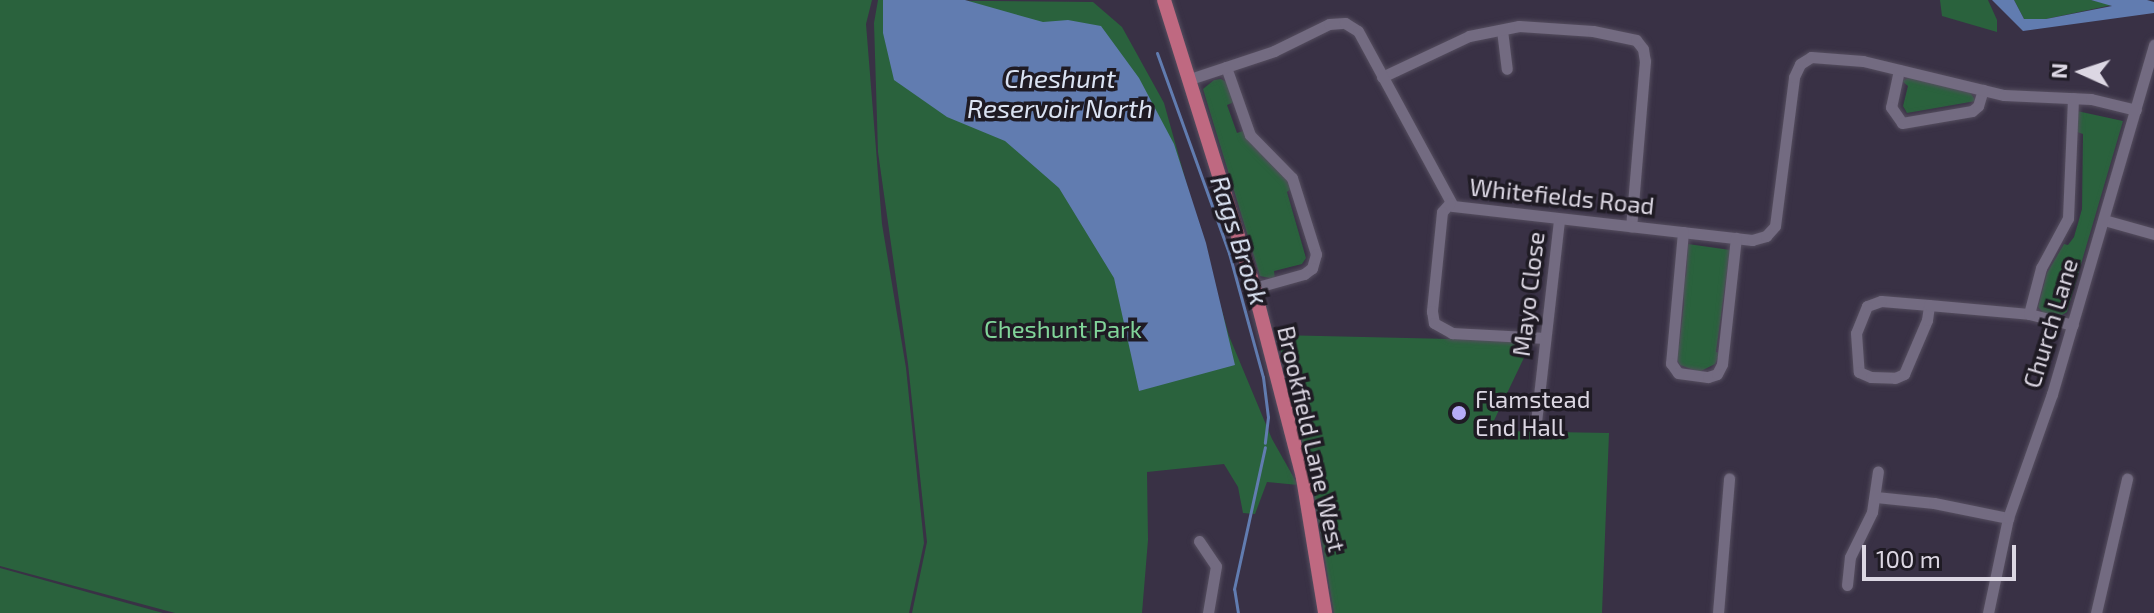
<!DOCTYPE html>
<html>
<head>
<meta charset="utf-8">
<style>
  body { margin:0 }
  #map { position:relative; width:2154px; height:613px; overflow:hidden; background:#393145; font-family:"Exo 2",sans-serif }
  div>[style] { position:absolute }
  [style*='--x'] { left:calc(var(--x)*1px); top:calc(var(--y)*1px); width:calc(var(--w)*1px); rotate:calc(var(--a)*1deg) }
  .green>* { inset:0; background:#2a623d }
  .water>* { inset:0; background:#617cb0 }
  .stream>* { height:3px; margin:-1.5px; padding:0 1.5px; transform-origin:1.5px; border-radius:1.5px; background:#617cb0 }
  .roads { filter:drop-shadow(0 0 2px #554e5f) drop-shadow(0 0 2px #554e5f) }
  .minor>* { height:11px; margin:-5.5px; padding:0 5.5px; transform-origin:5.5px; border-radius:5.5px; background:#736b81 }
  .major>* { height:14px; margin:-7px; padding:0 7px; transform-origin:7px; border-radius:7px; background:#bf6981 }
  .dots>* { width:22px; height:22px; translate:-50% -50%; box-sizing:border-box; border:4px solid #1f1b24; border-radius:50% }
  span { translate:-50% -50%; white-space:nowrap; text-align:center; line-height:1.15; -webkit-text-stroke:7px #1f1b24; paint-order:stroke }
  .street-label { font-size:24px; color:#dcd7e3 }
  .park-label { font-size:24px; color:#81d499 }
  .poi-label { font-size:24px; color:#dcd7e3 }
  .left { translate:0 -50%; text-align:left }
  .water-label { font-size:26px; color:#dbe3f3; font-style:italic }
  .north { position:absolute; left:2042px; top:32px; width:80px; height:80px; -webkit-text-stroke:6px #1f1b24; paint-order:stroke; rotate:273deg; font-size:22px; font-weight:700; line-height:32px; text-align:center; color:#dcd7e3 }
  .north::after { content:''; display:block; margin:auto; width:28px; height:36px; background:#dcd7e3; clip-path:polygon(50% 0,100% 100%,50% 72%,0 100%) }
  .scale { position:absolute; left:1862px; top:545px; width:154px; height:36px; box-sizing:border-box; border:4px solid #dcd7e3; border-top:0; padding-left:10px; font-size:24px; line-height:28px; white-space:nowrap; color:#dcd7e3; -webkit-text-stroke:6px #1f1b24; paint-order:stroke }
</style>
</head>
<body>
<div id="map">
  <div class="green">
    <div style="clip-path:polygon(0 0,872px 0,866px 24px,882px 224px,906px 368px,924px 543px,909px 613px,175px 613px,0 566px)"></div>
    <div style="clip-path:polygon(878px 0,1093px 2px,1122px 27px,1164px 103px,1229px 336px,1272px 439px,1298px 485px,1267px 482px,1255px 514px,1243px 513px,1238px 487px,1224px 464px,1147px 472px,1148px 540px,1142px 613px,912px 613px,927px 542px,908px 364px,878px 152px,874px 23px)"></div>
    <div style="clip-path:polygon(1940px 0,1988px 0,1997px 20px,1997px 32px,1942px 16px)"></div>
    <div style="clip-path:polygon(2014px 0,2091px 0,2112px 5px,2046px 19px,2024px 19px)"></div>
    <div style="clip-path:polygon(1910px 77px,1970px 92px,1976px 101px,1907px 113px,1903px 106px,1908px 86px,1902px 81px)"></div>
    <div style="clip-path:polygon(1214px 80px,1221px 79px,1228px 83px,1234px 102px,1227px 105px,1237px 133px,1243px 131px,1276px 163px,1293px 187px,1287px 192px,1306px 258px,1302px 264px,1274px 271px,1275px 279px,1260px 276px,1203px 89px)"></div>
    <div style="clip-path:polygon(2077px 111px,2123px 121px,2067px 312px,2062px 315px,2043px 313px,2038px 307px,2047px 273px,2064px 244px,2068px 245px,2074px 237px,2082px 209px,2083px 134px,2077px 132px)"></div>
    <div style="clip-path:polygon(1688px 244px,1730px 250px,1716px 352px,1720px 353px,1715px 364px,1699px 372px,1680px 365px,1674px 353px,1675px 346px,1679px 346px,1684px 303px,1682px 279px,1686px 276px)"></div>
    <div style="clip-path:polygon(1277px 335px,1532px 341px,1489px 431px,1609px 433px,1602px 613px,1334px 613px,1313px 488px)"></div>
    <div style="clip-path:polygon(0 568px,163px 613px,0 613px)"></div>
  </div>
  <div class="water">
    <div style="clip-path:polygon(883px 0,965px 0,1043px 22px,1068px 20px,1101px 26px,1139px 78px,1174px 144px,1206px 243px,1235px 365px,1139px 391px,1114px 278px,1059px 188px,1005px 141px,947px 117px,894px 80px,883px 33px)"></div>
    <div style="clip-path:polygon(1992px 0,2014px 0,2024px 19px,2046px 19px,2112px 6px,2091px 0,2147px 0,2154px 2px,2154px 13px,2023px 31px)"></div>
  </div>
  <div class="stream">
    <div style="--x:1157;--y:53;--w:213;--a:70.2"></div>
    <div style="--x:1229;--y:253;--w:129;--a:74.7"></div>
    <div style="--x:1263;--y:377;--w:40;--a:82.9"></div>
    <div style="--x:1268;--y:417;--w:26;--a:97"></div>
    <div style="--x:1238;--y:613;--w:24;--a:-99"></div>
    <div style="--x:1234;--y:589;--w:145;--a:-77.7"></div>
  </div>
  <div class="roads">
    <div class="minor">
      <div style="--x:1502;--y:30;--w:39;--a:83"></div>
      <div style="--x:1226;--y:67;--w:72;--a:70.6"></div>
      <div style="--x:1250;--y:135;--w:60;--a:45.7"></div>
      <div style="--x:1292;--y:178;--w:80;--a:72.5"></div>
      <div style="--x:1316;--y:254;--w:15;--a:106"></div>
      <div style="--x:1312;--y:268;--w:10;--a:143"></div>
      <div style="--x:1304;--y:274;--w:52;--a:164.4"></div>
      <div style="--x:1899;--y:70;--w:38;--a:102"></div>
      <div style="--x:1891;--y:107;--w:19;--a:55"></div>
      <div style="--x:1902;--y:123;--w:71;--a:-9.7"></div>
      <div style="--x:1972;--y:111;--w:8;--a:-40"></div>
      <div style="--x:1978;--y:106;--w:17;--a:-73"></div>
      <div style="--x:1382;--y:77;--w:96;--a:-25.2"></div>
      <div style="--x:1469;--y:36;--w:51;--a:-11.3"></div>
      <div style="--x:1519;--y:26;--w:74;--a:3.9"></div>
      <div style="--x:1593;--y:31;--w:44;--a:11.8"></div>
      <div style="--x:1636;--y:40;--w:11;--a:52"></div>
      <div style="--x:1643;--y:49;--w:12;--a:81"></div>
      <div style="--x:1645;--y:61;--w:166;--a:94.8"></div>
      <div style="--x:1190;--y:79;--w:89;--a:-18.4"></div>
      <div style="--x:1274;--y:51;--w:61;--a:-26.1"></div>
      <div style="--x:1329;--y:24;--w:16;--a:-4"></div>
      <div style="--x:1345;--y:23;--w:15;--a:32"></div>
      <div style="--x:1358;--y:31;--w:199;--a:61.5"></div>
      <div style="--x:1453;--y:206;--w:301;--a:6.5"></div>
      <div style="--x:1752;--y:240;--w:15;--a:-16"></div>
      <div style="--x:1766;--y:236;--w:13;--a:-48"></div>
      <div style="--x:1775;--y:226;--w:150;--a:-82.7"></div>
      <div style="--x:1794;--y:77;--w:14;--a:-65"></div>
      <div style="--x:1800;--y:64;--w:13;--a:-32"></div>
      <div style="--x:1811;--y:57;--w:52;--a:4.4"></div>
      <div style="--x:1863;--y:61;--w:145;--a:13.6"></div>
      <div style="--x:2004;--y:95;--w:87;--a:2.6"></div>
      <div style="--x:2091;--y:99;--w:46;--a:13.7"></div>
      <div style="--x:1450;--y:203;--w:12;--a:132"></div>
      <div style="--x:1442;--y:212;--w:100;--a:95.8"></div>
      <div style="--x:1432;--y:311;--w:12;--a:81"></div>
      <div style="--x:1434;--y:323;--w:21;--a:29"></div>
      <div style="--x:1452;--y:333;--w:93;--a:3.1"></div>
      <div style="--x:2104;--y:220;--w:52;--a:15.6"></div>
      <div style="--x:1683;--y:232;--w:132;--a:95.2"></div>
      <div style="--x:1671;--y:363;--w:12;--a:55"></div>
      <div style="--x:1678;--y:373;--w:30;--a:8"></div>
      <div style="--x:1708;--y:377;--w:9;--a:-18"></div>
      <div style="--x:1717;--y:374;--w:11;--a:-63"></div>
      <div style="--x:1722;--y:364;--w:127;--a:-83.7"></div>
      <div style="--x:1929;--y:305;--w:48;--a:-175.2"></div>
      <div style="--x:1881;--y:301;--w:15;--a:160"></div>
      <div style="--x:1867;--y:306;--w:29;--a:112"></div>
      <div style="--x:1856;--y:333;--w:39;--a:86"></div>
      <div style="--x:1859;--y:372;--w:13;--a:23"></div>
      <div style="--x:1871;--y:377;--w:24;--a:2"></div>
      <div style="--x:1895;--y:378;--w:10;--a:-24"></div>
      <div style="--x:1904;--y:374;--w:59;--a:-66.9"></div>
      <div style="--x:1927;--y:320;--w:15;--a:-82"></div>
      <div style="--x:1929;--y:305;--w:100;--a:5.1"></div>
      <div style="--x:2029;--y:314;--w:45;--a:14"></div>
      <div style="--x:2029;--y:314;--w:48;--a:-75.4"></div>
      <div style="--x:2041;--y:268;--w:57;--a:-61.6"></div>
      <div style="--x:2068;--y:218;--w:120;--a:-87.6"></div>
      <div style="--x:1536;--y:422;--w:204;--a:-83.5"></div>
      <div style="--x:1876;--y:497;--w:58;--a:5.9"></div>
      <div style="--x:1934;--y:503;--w:76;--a:11.5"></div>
      <div style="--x:1199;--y:541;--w:30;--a:56"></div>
      <div style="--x:1216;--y:566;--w:48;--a:99.7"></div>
      <div style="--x:1847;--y:585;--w:28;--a:-84"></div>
      <div style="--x:1850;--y:557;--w:50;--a:-63.9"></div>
      <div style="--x:1872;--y:512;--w:41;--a:-81.7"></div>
      <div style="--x:1718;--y:613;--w:135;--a:-85.3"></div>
      <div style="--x:1988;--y:613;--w:97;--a:-78.1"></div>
      <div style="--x:2008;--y:518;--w:132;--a:-70.5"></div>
      <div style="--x:2052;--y:394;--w:364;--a:-73.7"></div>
      <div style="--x:2096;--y:613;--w:138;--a:-77"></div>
    </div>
    <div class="major">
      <div style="--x:1164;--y:0;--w:302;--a:72.6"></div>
      <div style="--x:1254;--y:288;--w:196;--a:75.5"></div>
      <div style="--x:1303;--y:478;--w:137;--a:80.7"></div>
    </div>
  </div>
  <div class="dots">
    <div style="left:1459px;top:413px;background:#b6acf8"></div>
  </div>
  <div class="street-label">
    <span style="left:1562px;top:196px;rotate:6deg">Whitefields Road</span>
    <span style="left:1528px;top:294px;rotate:-83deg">Mayo Close</span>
    <span style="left:2050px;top:323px;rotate:-73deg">Church Lane</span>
    <span style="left:1312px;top:439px;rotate:77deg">Brookfield Lane West</span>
  </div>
  <div class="park-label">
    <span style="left:1063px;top:329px">Cheshunt Park</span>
  </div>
  <div class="poi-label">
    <span class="left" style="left:1475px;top:413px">Flamstead<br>End Hall</span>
  </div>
  <div class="water-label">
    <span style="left:1060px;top:93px">Cheshunt<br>Reservoir North</span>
    <span style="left:1240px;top:240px;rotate:72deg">Rags Brook</span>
  </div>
  <div class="north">N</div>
  <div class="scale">100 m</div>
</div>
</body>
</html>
